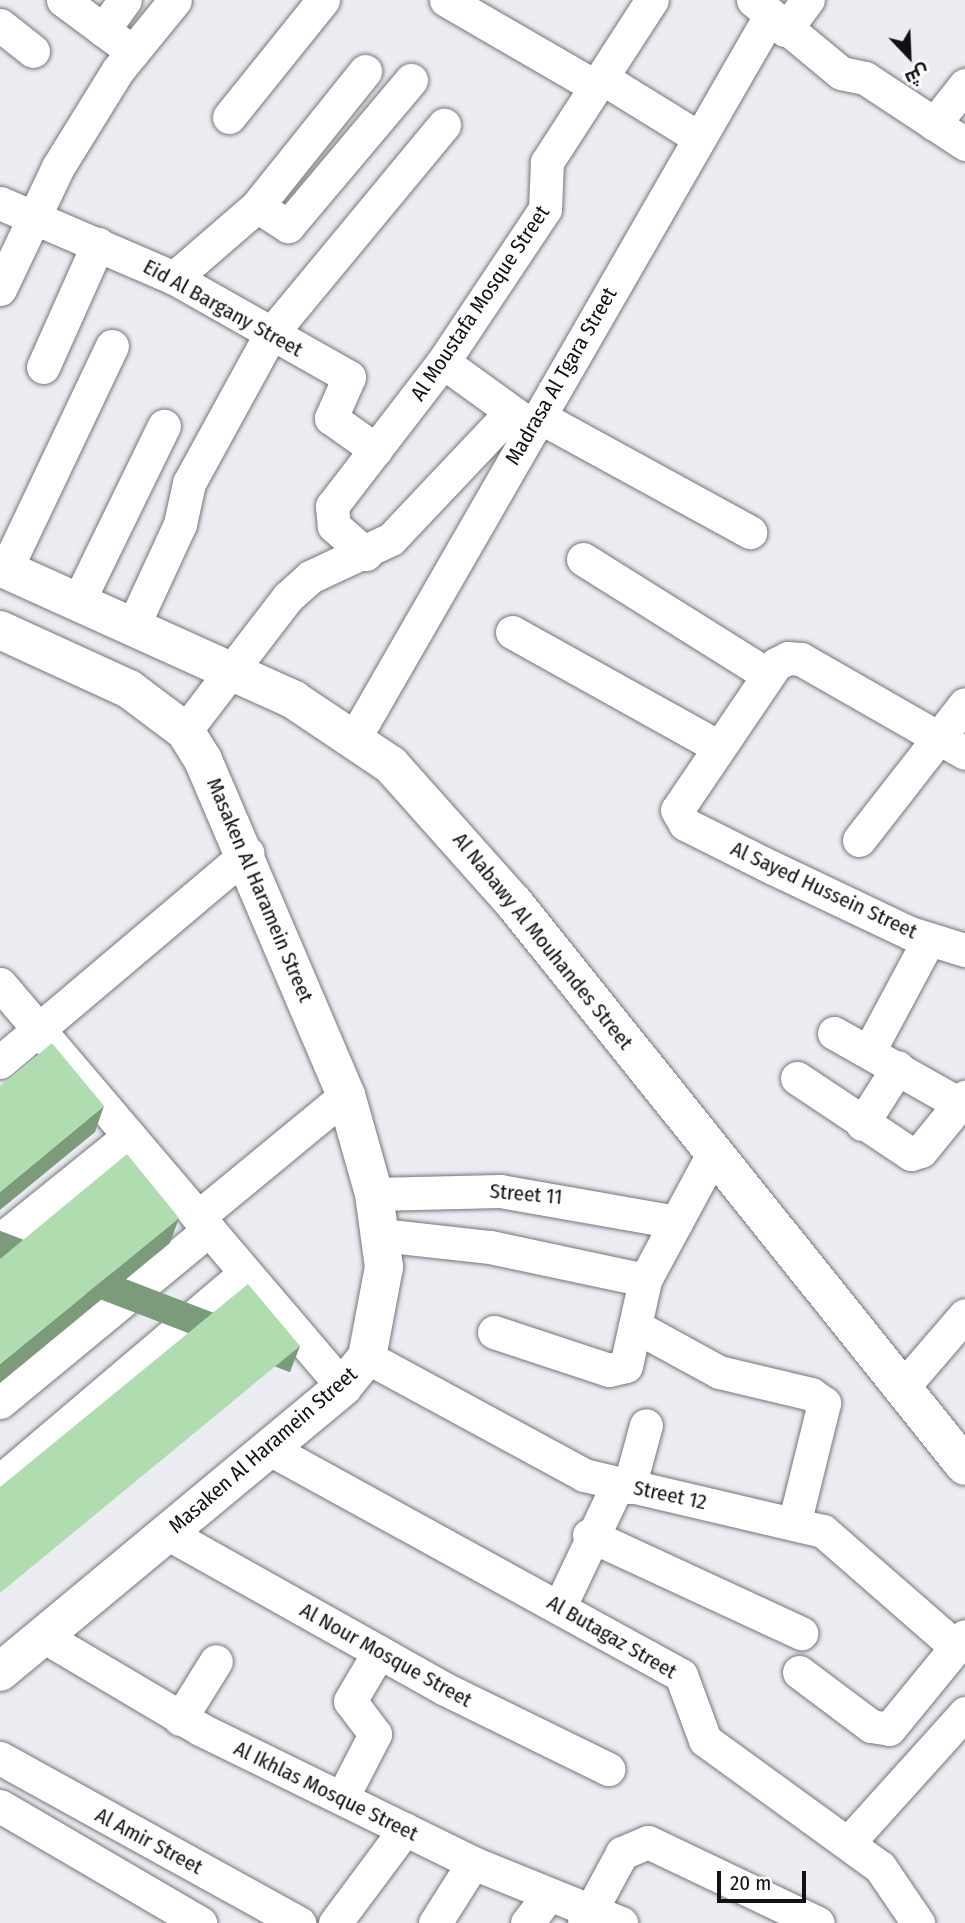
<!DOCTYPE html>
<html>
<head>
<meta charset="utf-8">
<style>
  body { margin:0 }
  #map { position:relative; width:965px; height:1923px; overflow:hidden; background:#ebedf2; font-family:"Fira Sans Condensed",Cairo,sans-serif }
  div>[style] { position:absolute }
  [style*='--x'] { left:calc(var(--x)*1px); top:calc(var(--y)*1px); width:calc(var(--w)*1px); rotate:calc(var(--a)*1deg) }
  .roads { filter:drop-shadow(0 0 2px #74767a) drop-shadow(0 0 2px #74767a) }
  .street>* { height:33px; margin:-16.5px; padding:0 16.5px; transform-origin:16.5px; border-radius:16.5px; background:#fff }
  .secondary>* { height:38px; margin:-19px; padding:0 19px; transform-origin:19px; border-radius:19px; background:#fff }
  .shaded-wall>* { inset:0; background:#7b9b7a; transform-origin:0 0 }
  .building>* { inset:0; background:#b0ddaf }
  span { translate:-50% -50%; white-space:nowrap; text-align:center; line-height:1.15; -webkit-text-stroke:5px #fff; paint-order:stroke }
  .street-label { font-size:21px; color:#111113 }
  .north { position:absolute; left:874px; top:21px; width:70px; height:70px; -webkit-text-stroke:5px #fff; paint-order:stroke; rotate:157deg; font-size:19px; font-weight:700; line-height:28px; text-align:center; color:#111113 }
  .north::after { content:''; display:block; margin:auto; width:24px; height:32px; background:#111113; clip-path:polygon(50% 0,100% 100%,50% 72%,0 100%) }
  .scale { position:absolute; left:717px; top:1871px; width:89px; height:32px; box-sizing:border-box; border:4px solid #111113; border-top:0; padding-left:9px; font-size:21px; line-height:24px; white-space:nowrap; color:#111113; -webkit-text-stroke:5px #fff; paint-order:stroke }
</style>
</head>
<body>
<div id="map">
  <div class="roads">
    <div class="street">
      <div style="--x:63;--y:0;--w:87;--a:36.6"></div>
      <div style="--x:446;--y:0;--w:173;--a:30.1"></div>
      <div style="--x:753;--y:0;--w:114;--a:39.7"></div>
      <div style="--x:841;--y:73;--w:25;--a:12"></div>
      <div style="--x:865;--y:78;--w:120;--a:33.4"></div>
      <div style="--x:0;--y:25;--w:42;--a:38.2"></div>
      <div style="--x:103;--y:30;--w:37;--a:-54"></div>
      <div style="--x:785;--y:30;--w:38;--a:-53"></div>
      <div style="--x:602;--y:78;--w:114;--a:31.7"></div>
      <div style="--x:229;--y:117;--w:150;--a:-51.2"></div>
      <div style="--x:934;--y:124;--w:50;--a:-51.5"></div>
      <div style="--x:0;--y:203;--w:189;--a:23.3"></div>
      <div style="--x:174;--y:278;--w:201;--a:29.5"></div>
      <div style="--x:349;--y:377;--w:45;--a:113.7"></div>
      <div style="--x:331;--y:418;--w:55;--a:35.4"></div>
      <div style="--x:257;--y:206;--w:37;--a:33"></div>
      <div style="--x:288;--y:226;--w:191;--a:-49.9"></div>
      <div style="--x:174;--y:278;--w:110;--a:-40.9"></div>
      <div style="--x:257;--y:206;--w:173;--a:-51.3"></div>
      <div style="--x:0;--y:289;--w:135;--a:-64.6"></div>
      <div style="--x:58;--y:167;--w:114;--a:-58.3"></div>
      <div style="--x:118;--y:70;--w:90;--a:-50.8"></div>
      <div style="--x:443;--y:362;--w:107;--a:35.9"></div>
      <div style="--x:43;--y:367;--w:135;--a:-65.9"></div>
      <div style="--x:538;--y:416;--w:242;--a:28.7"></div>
      <div style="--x:366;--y:554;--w:43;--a:-138.8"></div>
      <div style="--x:334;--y:526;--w:20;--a:-96"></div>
      <div style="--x:332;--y:506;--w:182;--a:-52.4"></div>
      <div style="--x:443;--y:362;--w:184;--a:-56.3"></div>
      <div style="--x:545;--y:209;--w:47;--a:-87.6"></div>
      <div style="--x:547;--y:162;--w:193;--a:-57.1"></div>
      <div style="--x:583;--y:559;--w:218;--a:32.1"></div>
      <div style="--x:6;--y:569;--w:247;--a:-64.6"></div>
      <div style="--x:78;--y:602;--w:196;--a:-64"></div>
      <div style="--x:132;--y:628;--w:115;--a:-65.2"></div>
      <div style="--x:180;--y:524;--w:42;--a:-77.6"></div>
      <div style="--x:189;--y:483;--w:169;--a:-61.3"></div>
      <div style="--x:270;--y:335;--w:273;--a:-50.4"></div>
      <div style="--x:512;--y:632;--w:237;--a:29.1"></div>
      <div style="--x:185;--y:731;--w:169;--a:-52.5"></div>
      <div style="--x:288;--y:597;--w:30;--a:-42"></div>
      <div style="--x:310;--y:577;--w:89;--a:-25.1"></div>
      <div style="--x:391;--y:539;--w:175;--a:-46.6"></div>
      <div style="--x:355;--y:737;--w:832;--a:-60.08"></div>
      <div style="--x:965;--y:753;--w:189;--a:-150.2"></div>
      <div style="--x:801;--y:659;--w:13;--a:-176"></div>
      <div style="--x:788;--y:658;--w:13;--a:153"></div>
      <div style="--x:776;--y:664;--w:176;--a:124.1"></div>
      <div style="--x:677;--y:810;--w:16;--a:60"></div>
      <div style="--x:685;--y:824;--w:96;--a:26.6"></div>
      <div style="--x:771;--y:867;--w:154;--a:25.4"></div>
      <div style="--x:910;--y:933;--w:58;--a:17.2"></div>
      <div style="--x:859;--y:840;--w:172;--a:-52.1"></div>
      <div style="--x:0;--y:984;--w:529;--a:49.6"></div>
      <div style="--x:834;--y:1033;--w:150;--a:29.5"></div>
      <div style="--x:869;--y:1051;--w:127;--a:-61.8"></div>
      <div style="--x:0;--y:1062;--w:324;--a:-40.2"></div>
      <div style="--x:797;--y:1078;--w:137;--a:33.7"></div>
      <div style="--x:911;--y:1154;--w:10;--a:-17"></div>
      <div style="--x:921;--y:1151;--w:70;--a:-50.8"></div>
      <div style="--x:862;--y:1124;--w:67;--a:-57.7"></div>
      <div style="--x:374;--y:1194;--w:126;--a:-1.4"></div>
      <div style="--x:500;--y:1191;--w:179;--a:10"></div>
      <div style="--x:198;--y:1217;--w:192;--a:-39.5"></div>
      <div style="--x:381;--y:1235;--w:110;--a:6.3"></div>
      <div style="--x:490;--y:1247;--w:158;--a:12"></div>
      <div style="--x:0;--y:1240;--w:166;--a:-38.9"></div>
      <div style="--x:635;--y:1326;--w:96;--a:28.7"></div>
      <div style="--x:719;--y:1372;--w:95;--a:13.4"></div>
      <div style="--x:811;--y:1394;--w:16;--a:35"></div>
      <div style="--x:824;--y:1403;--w:121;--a:103.9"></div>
      <div style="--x:494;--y:1332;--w:121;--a:18.3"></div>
      <div style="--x:609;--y:1370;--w:17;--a:-13"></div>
      <div style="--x:626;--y:1366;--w:88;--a:-77.5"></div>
      <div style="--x:645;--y:1280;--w:145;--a:-61.7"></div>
      <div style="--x:367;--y:1357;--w:247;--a:28.5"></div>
      <div style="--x:584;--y:1475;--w:245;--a:13.2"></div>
      <div style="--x:823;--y:1531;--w:176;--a:41.1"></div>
      <div style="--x:902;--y:1388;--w:96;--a:-49.2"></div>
      <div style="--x:0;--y:1402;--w:271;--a:-39.5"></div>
      <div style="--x:268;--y:1448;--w:471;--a:28.8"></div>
      <div style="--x:681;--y:1675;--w:69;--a:69.7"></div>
      <div style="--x:705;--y:1740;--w:216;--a:36"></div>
      <div style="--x:880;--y:1867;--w:68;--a:55.8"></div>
      <div style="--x:0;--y:1481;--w:321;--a:-40.3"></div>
      <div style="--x:629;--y:1487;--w:64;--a:-74.7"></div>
      <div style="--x:167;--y:1533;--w:319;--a:29.3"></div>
      <div style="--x:445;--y:1689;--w:182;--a:26.1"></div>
      <div style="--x:589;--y:1535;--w:234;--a:24.8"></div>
      <div style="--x:560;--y:1606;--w:135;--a:-64.6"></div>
      <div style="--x:43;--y:1636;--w:182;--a:30.6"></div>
      <div style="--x:200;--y:1729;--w:304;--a:26.1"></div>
      <div style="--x:473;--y:1863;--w:160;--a:22.1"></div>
      <div style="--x:799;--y:1672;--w:90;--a:36.9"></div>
      <div style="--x:871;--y:1726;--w:18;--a:9"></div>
      <div style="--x:889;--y:1729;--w:120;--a:-50.7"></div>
      <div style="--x:180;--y:1719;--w:68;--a:-58.2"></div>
      <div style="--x:0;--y:1758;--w:342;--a:28.9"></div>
      <div style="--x:342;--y:1798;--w:72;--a:-62.7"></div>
      <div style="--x:375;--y:1734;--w:41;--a:-127.1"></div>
      <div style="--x:350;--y:1701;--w:57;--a:-59.4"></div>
      <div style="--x:0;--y:1806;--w:232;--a:30.3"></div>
      <div style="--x:848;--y:1843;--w:175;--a:-48"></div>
      <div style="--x:335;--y:1923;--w:117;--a:-53.3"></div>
      <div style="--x:435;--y:1923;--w:71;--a:-57.7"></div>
      <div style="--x:527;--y:1923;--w:34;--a:-52"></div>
      <div style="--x:584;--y:1923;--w:80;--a:-61.5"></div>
      <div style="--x:622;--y:1853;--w:28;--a:-23"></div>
      <div style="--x:648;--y:1842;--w:188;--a:25.5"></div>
    </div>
    <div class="secondary">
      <div style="--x:0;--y:567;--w:323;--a:24.3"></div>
      <div style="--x:294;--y:700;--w:117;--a:33.8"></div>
      <div style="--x:391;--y:765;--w:185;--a:48.3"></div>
      <div style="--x:514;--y:903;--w:721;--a:51.3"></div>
      <div style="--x:0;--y:630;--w:142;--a:24.6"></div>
      <div style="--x:129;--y:689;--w:70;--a:36.9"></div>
      <div style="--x:185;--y:731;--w:34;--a:58"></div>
      <div style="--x:203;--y:760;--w:364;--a:66.9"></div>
      <div style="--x:346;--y:1095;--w:103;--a:74.2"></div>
      <div style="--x:374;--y:1194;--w:74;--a:82.2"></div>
      <div style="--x:384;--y:1267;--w:92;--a:100.7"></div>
      <div style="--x:367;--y:1357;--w:38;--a:129"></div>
      <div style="--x:343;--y:1387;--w:446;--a:140.3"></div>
    </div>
  </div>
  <div class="shaded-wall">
    <div style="clip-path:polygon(104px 1106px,95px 1132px,0 1210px,0 1192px)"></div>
    <div style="clip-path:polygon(179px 1218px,170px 1243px,0 1383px,0 1364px)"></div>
    <div style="left:300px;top:1346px;width:28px;height:389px;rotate:111deg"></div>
  </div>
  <div class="building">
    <div style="clip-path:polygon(52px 1043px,104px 1106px,0 1192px,0 1086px)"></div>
    <div style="clip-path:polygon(127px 1154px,179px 1218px,0 1364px,0 1259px)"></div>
    <div style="clip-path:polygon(248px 1284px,300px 1346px,0 1593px,0 1487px)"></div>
  </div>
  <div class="street-label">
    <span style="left:480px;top:303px;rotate:-56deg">Al Moustafa Mosque Street</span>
    <span style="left:223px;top:308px;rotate:29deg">Eid Al Bargany Street</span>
    <span style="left:561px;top:376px;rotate:-60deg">Madrasa Al Tgara Street</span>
    <span style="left:260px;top:890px;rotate:67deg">Masaken Al Haramein Street</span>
    <span style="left:824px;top:890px;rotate:25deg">Al Sayed Hussein Street</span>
    <span style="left:543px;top:941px;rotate:51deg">Al Nabawy Al Mouhandes Street</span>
    <span style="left:526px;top:1194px;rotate:5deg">Street 11</span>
    <span style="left:263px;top:1450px;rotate:-41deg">Masaken Al Haramein Street</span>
    <span style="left:670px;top:1495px;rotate:12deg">Street 12</span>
    <span style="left:612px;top:1637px;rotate:30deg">Al Butagaz Street</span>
    <span style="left:386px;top:1655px;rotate:29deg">Al Nour Mosque Street</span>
    <span style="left:326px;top:1791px;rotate:26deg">Al Ikhlas Mosque Street</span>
    <span style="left:149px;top:1841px;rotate:28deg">Al Amir Street</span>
  </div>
  <div class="north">ش</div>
  <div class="scale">20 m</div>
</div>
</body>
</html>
